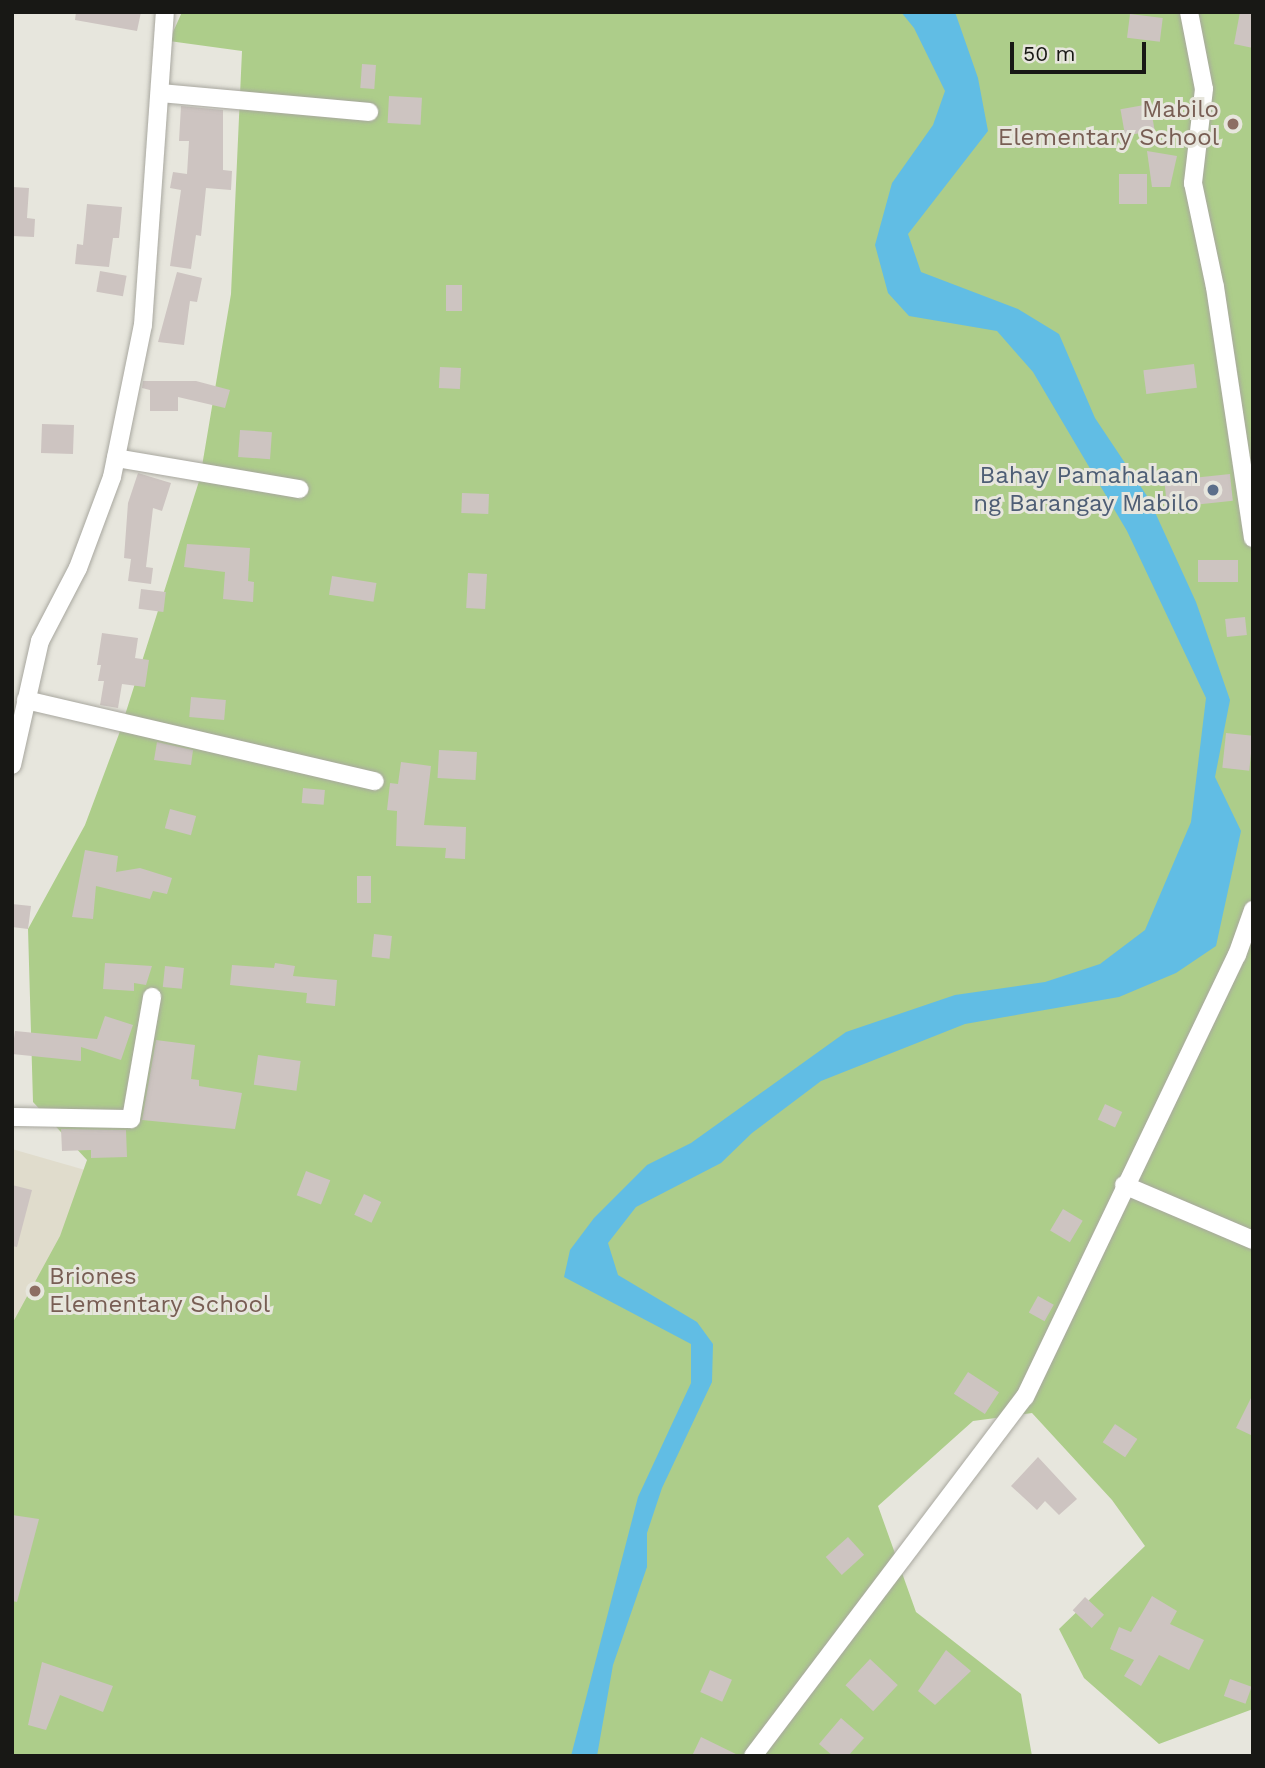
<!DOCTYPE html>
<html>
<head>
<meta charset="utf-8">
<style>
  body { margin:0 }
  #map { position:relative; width:1265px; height:1768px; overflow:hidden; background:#e7e6dd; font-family:"Work Sans",sans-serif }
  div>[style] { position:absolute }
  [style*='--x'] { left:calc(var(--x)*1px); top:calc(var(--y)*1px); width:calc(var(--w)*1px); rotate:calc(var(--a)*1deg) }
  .built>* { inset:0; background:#e0dccc }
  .green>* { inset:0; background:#adcd8a }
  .water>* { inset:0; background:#61bde4 }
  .building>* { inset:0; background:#cdc4c1; transform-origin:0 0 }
  .roads { filter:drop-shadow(0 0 2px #a8a79f) drop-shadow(0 0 2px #a8a79f) }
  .minor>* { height:18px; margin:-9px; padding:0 9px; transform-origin:9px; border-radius:9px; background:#fff }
  .dots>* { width:19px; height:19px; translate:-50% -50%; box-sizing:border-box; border:4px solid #e7e6dd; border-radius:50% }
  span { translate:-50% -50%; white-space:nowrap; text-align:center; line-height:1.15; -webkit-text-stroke:6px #e7e6dd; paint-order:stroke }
  .education-label { font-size:24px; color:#785e54 }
  .right { translate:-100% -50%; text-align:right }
  .left { translate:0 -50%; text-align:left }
  .service-label { font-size:24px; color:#4e5e75 }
  .frame { position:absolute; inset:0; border:14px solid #181815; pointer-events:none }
  .scale { position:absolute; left:1010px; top:42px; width:136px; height:32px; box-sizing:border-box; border:4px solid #181815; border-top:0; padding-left:9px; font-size:21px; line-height:24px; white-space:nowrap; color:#181815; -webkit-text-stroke:5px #e7e6dd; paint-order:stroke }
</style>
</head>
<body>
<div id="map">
  <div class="built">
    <div style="clip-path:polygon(12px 1149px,99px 1174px,12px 1408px)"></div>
  </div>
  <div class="green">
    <div style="clip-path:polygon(182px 12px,1253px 12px,1253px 1709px,1159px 1744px,1084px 1678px,1059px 1629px,1145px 1546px,1112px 1500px,1032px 1413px,973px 1421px,878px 1506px,916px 1612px,1021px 1694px,1032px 1756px,12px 1756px,12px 1324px,60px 1236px,87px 1160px,33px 1102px,28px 929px,85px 825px,119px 734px,200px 478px,231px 294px,242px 51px,169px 41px)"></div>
  </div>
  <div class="water">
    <div style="clip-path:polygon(901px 12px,955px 12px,978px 78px,988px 131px,908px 234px,921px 272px,1018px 309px,1059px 334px,1095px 418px,1149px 499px,1196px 602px,1230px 700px,1215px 777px,1241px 831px,1216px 946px,1176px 973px,1119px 997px,965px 1024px,821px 1081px,752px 1133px,721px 1163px,636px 1207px,608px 1243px,618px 1275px,697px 1322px,713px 1344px,712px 1382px,662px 1488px,647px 1533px,647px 1567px,613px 1665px,597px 1756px,571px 1756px,638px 1497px,691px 1383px,691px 1344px,564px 1277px,570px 1250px,594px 1218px,647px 1165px,691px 1143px,846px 1032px,955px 995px,1045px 982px,1100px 964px,1145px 930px,1191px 822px,1206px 698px,1127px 531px,1033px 372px,997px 331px,909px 316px,888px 293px,875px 245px,892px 183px,933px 125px,945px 91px,914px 28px)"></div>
  </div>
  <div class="building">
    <div style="clip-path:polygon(76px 12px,141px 12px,137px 31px,75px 20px)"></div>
    <div style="clip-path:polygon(1240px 12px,1253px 12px,1253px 48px,1234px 44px)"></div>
    <div style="left:1130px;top:14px;width:33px;height:24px;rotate:7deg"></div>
    <div style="left:362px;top:64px;width:14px;height:24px;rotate:4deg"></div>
    <div style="left:389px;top:96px;width:33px;height:27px;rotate:3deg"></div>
    <div style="left:1150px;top:104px;width:27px;height:30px;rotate:80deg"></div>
    <div style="clip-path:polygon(181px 106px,223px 110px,223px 170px,232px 171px,231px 190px,206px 188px,201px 236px,196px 235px,191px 269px,170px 266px,181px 190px,170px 188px,173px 172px,187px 174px,189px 141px,179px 141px)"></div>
    <div style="clip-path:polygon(1147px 151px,1177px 156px,1170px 187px,1152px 187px)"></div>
    <div style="left:1119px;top:174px;width:28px;height:30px"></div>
    <div style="clip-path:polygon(12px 187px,29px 188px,27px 218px,35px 219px,34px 237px,12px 236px)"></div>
    <div style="clip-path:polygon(87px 204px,122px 207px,119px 238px,113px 238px,109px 267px,75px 264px,77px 244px,83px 245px)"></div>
    <div style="left:100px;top:271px;width:27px;height:21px;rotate:10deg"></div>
    <div style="clip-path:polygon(177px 272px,202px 278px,197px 302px,190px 301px,184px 345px,158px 342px)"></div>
    <div style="left:446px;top:285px;width:16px;height:26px"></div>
    <div style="left:1194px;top:364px;width:24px;height:51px;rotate:83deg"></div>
    <div style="left:440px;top:367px;width:21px;height:21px;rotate:3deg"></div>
    <div style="clip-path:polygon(143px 381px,196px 381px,230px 390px,225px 408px,178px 397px,178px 411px,150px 411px,150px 390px,142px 388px)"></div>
    <div style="left:42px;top:424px;width:32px;height:29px;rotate:2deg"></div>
    <div style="left:240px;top:430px;width:32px;height:27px;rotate:4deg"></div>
    <div style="clip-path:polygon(138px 473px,171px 483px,162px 511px,153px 508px,146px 567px,153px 568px,151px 584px,128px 581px,131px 559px,124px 558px,128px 503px)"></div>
    <div style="left:1230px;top:474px;width:27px;height:66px;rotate:84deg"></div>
    <div style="left:462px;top:493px;width:27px;height:20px;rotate:2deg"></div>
    <div style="clip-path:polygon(187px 544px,250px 548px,248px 581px,254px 582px,253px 602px,223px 599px,225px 572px,184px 567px)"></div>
    <div style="left:1198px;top:560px;width:40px;height:22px"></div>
    <div style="left:468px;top:573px;width:19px;height:35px;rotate:3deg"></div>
    <div style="left:332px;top:576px;width:45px;height:19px;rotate:9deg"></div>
    <div style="left:141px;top:589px;width:25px;height:20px;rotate:7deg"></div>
    <div style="left:1245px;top:617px;width:18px;height:20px;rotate:84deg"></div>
    <div style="clip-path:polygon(102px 633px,138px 638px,135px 658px,149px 660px,145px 687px,122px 684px,118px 708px,100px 705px,104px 681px,98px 681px,101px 665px,97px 665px)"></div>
    <div style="left:191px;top:697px;width:35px;height:20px;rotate:5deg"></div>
    <div style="left:1226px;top:733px;width:27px;height:35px;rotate:6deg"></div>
    <div style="clip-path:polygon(157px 742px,193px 750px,191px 765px,154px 760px)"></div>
    <div style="left:439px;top:750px;width:38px;height:28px;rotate:3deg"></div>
    <div style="clip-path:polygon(401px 762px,431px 766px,424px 825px,466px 827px,465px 859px,445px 858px,446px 848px,396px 846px,397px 811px,387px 810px,390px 783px,398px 784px)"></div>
    <div style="left:303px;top:788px;width:22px;height:15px;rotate:5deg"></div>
    <div style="left:170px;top:809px;width:27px;height:20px;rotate:15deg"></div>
    <div style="clip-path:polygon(85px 850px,118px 856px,116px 872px,140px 868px,172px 878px,167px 894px,153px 891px,150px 899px,96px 886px,93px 919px,72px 917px)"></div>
    <div style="left:357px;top:876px;width:14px;height:27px"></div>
    <div style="clip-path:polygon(12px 904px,31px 906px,28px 929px,12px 927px)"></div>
    <div style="left:374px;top:934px;width:18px;height:23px;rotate:6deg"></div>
    <div style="clip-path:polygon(105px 963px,152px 966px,146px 985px,134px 983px,134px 991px,103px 989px)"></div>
    <div style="clip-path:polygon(275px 963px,295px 966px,293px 976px,337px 980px,335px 1006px,306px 1003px,307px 993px,230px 985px,232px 965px,274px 968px)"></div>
    <div style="left:165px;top:966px;width:19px;height:21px;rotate:6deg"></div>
    <div style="clip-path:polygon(105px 1016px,133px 1025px,121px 1060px,81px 1047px,81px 1061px,12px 1054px,15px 1031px,97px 1039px)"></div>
    <div style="clip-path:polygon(156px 1040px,195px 1045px,191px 1079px,199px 1080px,199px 1086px,242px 1093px,235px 1129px,142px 1120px)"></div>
    <div style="left:258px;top:1055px;width:43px;height:30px;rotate:8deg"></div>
    <div style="left:1105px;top:1104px;width:19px;height:17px;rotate:25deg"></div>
    <div style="clip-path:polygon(61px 1129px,126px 1130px,127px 1157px,91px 1158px,91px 1150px,62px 1151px)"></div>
    <div style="left:306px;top:1171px;width:26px;height:26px;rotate:21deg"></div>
    <div style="clip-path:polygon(12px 1185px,32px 1190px,17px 1247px,12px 1246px)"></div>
    <div style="left:364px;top:1194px;width:19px;height:23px;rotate:25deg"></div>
    <div style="left:1063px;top:1209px;width:23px;height:25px;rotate:31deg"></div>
    <div style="left:1038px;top:1296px;width:18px;height:19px;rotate:29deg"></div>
    <div style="left:968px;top:1372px;width:37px;height:26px;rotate:33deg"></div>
    <div style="clip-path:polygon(1253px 1394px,1253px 1436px,1236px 1428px)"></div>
    <div style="left:1115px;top:1424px;width:27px;height:22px;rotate:34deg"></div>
    <div style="clip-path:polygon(1038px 1457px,1077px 1499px,1059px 1515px,1045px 1501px,1037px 1510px,1011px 1486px)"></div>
    <div style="clip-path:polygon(12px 1515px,39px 1519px,17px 1602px,12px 1601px)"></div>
    <div style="left:848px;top:1537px;width:24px;height:30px;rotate:48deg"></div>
    <div style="clip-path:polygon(1152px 1596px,1177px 1611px,1170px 1624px,1204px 1640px,1189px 1670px,1159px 1655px,1141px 1686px,1124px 1676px,1134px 1660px,1110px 1649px,1119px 1627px,1131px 1632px)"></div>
    <div style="left:1085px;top:1597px;width:26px;height:18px;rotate:43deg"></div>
    <div style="clip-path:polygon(946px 1650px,971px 1671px,935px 1705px,918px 1691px)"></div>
    <div style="left:870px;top:1659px;width:38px;height:36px;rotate:43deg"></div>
    <div style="clip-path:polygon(42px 1662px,113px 1686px,103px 1712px,60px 1695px,46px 1730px,28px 1725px)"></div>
    <div style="left:710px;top:1670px;width:24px;height:24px;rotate:24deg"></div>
    <div style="left:1230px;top:1679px;width:23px;height:18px;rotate:20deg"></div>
    <div style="clip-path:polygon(841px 1718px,864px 1738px,848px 1756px,833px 1756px,819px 1744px)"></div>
    <div style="clip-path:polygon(701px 1737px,740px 1756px,692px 1756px)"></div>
  </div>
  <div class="roads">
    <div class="minor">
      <div style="--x:1189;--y:12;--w:78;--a:79"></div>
      <div style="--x:1204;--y:89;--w:95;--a:96.7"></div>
      <div style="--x:1193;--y:183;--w:106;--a:78.1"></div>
      <div style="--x:1215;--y:287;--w:254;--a:81.4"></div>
      <div style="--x:161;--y:93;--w:209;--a:5.2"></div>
      <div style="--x:116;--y:458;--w:186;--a:9.6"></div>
      <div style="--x:26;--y:700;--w:358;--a:13.1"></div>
      <div style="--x:12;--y:765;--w:127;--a:-77.3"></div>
      <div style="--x:40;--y:641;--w:82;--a:-62.5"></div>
      <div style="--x:78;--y:568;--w:97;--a:-69.5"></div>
      <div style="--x:112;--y:477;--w:155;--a:-78.5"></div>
      <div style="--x:143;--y:325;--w:314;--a:-86"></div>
      <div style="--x:12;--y:1117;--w:119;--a:1"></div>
      <div style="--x:131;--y:1119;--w:124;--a:-80.2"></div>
      <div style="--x:1124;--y:1185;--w:140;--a:23.1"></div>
      <div style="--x:753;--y:1756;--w:450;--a:-52.9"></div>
      <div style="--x:1025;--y:1397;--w:490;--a:-64.4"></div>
      <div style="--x:1237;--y:955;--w:48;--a:-70.4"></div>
    </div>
  </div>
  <div class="dots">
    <div style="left:1233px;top:124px;background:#8d6e63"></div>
    <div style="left:1213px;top:490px;background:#5c6f8a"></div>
    <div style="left:35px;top:1291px;background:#8d6e63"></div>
  </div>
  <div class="education-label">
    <span class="right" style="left:1219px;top:124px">Mabilo<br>Elementary School</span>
    <span class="left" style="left:49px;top:1291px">Briones<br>Elementary School</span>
  </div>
  <div class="service-label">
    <span class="right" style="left:1199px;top:490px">Bahay Pamahalaan<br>ng Barangay Mabilo</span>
  </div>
  <div class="frame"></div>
  <div class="scale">50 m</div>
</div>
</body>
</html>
